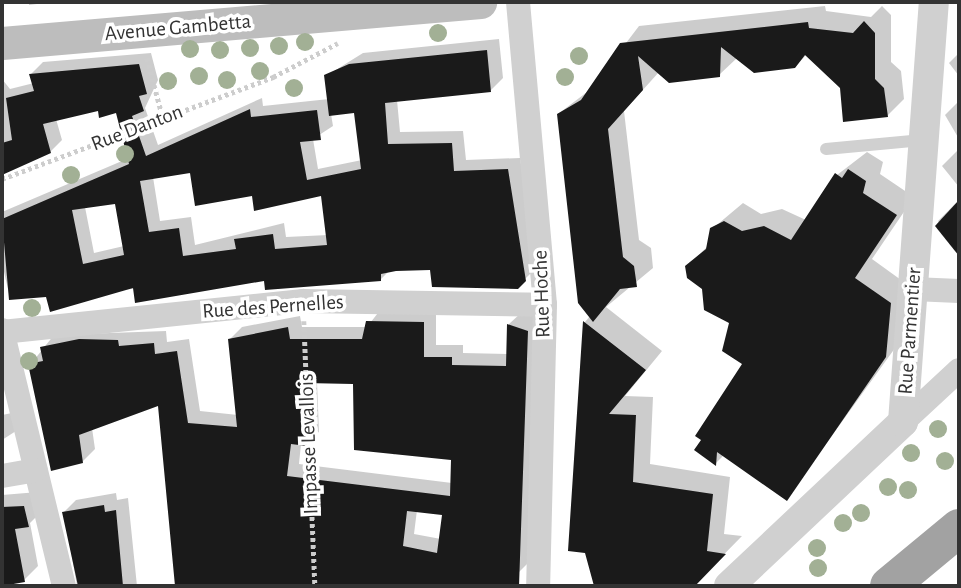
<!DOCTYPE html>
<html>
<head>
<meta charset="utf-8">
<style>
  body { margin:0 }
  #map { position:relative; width:961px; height:588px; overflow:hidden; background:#fff; font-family:"Alegreya Sans",sans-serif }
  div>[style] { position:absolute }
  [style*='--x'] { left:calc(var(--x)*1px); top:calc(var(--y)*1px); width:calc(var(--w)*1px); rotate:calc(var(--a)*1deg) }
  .shadow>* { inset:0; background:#0003 }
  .building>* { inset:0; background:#1a1a1a }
  .path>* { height:4.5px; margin-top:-2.25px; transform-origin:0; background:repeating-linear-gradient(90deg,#cdcdcd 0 3.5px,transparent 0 7px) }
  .service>* { height:12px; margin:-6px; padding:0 6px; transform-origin:6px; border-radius:6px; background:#d0d0d0 }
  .minor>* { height:24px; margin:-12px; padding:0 12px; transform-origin:12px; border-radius:12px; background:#d0d0d0 }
  .tertiary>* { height:30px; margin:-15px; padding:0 15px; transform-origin:15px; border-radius:15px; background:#d0d0d0 }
  .secondary>* { height:33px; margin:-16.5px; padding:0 16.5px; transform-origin:16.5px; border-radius:16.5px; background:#bdbdbd }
  .trunk>* { height:38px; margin:-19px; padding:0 19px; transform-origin:19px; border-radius:19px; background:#a2a2a2 }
  .trees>* { width:18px; height:18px; margin:-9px; border-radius:50%; background:#a2b095 }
  span { translate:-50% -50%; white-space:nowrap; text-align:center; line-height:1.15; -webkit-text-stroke:7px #fff; paint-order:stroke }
  .street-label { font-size:21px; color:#333 }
  .frame { position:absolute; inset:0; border:4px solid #333; pointer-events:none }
</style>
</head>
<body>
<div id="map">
  <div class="shadow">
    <div style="clip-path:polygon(29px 2px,53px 2px,29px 5px)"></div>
    <div style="clip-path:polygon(825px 6px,826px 11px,871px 17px,882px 6px,891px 15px,891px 62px,901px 71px,904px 99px,887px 116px,842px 88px,807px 54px,795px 67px,737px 58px,719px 75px,659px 72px,624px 111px,639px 240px,651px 248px,653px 268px,606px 307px,662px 351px,625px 396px,653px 397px,650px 464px,730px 477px,724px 534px,742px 536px,693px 586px,596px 586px,586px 551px,570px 550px,585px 322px,590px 316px,558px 114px,591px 89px,639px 26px)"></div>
    <div style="clip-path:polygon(evenodd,499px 39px,503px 78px,491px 90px,397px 100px,400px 132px,463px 131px,466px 160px,520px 158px,537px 267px,517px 287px,432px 268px,390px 270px,381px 279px,265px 279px,10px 298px,2px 263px,2px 212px,129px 158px,117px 111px,99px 109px,56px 119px,62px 140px,50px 152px,2px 173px,2px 79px,10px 89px,34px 83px,31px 74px,43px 62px,151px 53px,158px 80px,145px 108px,158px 145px,262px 98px,263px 106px,329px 99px,326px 76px,363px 53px,499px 39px,355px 112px,362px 160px,318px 169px,313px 139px,333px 126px,331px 114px,355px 112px,499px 39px,191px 171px,254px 194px,322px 194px,328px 235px,286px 237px,284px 223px,195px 245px,191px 217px,160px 221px,153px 177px,191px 171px,499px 39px,116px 202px,124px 246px,94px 253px,85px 207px,116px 202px)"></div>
    <div style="clip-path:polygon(959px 53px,959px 76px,949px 63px)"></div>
    <div style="clip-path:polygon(959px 101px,959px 139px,945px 115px)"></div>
    <div style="clip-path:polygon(959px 149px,959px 187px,942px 166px)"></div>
    <div style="clip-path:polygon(867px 152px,883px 162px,880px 174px,914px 197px,872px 259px,908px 285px,903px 337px,787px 498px,724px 455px,716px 463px,696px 450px,744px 364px,731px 322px,686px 267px,708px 246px,712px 229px,743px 203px,761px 214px,782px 209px,806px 220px,837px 175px)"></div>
    <div style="clip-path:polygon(959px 200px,959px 248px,957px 250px,938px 221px)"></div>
    <div style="clip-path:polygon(evenodd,381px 309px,436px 310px,436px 345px,463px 345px,463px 353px,508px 354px,509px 324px,522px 312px,534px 312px,531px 560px,518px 573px,478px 586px,177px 586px,159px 403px,92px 428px,95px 449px,82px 462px,30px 365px,54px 335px,166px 331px,167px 342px,189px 339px,200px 411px,238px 415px,230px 339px,242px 327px,300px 316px,302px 327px,367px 327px,381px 309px,317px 382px,355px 382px,453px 458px,452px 483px,299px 464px,301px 444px,319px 432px,317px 382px,381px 309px,417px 510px,444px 514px,441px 539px,414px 534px,417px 510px)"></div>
    <div style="clip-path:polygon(12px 413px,16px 431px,2px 440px,2px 415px)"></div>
    <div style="clip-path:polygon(38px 492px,42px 511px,30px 523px,38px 566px,24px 580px,2px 584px,2px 495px)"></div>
    <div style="clip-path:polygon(116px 493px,117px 500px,128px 498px,137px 586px,77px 586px,64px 512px,76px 500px)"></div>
  </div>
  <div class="building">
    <div style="clip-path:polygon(864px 21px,875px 33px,875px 79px,884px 88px,888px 117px,843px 122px,840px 88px,805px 55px,795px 68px,754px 73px,721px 47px,720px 77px,669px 83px,638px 56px,643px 90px,608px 129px,623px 257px,634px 266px,637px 287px,620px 289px,593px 322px,578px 303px,557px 114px,581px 100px,620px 43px,808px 22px,809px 28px,853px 33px)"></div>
    <div style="clip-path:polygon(evenodd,487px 50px,491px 92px,385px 103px,388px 144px,452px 143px,454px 171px,508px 169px,526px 281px,518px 289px,432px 287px,430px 270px,396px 271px,381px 274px,381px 281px,265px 290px,264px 281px,135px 303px,133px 288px,50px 312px,46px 297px,9px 300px,2px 219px,129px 164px,116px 113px,99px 118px,98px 111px,43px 124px,51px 153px,2px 175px,2px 143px,12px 140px,6px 98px,34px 91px,29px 74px,139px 64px,147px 94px,139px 96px,144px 111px,132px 116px,146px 156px,250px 109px,251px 117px,317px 110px,321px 140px,300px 142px,307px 180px,361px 169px,354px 113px,329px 116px,324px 75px,349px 64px,487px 50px,190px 173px,195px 206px,252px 196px,254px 211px,321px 196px,327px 245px,275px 249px,273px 234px,234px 239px,236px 249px,183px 256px,179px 228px,149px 232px,140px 181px,190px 173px,487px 50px,115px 204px,124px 255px,83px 264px,72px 210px,115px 204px)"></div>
    <div style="clip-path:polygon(848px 169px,866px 181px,863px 193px,897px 215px,855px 278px,891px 303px,886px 357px,787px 501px,717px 452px,716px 466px,694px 450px,701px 440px,695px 436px,742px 364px,722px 351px,729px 323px,704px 310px,702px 289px,687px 278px,685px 266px,706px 249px,710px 228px,724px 221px,742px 231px,764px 226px,791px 240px,835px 173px,842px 178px)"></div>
    <div style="clip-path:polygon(959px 200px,959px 256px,935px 226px)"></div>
    <div style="clip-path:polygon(evenodd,366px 321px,424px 322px,424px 357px,452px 357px,452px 365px,506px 366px,507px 324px,528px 331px,519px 586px,175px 586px,158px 406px,79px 435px,83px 463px,51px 471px,28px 364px,43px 361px,40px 347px,79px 339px,118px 340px,119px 346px,154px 343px,155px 354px,177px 351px,188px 423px,237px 427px,228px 339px,288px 327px,290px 339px,362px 339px,366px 321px,305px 383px,353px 384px,354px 450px,451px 460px,450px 496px,287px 476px,291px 444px,307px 446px,305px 383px,366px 321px,407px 511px,442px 515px,437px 553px,403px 546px,407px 511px)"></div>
    <div style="clip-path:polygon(583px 321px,646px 370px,609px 414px,636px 415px,633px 482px,713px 494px,707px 551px,726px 554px,695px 586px,594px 586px,585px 553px,568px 551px)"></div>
    <div style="clip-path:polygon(104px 505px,105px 512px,116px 510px,123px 586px,78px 586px,62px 512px)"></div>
    <div style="clip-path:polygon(24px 506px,29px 527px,15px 529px,25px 582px,2px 586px,2px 507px)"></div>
  </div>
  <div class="path">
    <div style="--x:147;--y:58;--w:62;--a:75.1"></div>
    <div style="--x:2;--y:179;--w:290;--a:-20.6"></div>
    <div style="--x:273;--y:77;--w:73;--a:-27.6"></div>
    <div style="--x:304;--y:321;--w:265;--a:87.6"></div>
  </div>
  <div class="service">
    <div style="--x:826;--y:149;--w:97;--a:-5.3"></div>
  </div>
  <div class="minor">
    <div style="--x:518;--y:2;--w:304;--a:84.9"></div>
    <div style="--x:545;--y:305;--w:281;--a:91.4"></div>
    <div style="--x:913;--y:289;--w:46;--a:2.5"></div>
    <div style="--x:2;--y:330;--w:263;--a:76.4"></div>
    <div style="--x:2;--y:332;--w:303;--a:-5.9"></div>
    <div style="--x:303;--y:301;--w:242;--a:0.9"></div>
    <div style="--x:903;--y:422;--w:76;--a:-42.9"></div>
    <div style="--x:2;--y:476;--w:34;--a:-10"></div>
  </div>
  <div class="tertiary">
    <div style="--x:729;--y:586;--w:239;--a:-43.3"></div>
    <div style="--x:903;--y:422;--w:421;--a:-85.8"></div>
  </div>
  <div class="secondary">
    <div style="--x:2;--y:43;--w:480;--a:-4.9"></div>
  </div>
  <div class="trunk">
    <div style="--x:889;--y:586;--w:91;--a:-39.6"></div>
  </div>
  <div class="trees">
    <div style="left:438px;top:33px"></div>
    <div style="left:305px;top:42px"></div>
    <div style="left:279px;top:46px"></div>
    <div style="left:250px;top:48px"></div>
    <div style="left:190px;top:49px"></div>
    <div style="left:220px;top:50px"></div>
    <div style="left:579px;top:56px"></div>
    <div style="left:260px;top:71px"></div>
    <div style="left:199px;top:76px"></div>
    <div style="left:565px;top:77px"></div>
    <div style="left:227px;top:80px"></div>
    <div style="left:168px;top:81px"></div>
    <div style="left:294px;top:88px"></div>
    <div style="left:125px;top:154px"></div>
    <div style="left:71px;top:175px"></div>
    <div style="left:32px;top:308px"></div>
    <div style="left:29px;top:361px"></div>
    <div style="left:938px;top:429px"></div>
    <div style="left:911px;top:453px"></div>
    <div style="left:945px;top:461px"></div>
    <div style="left:888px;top:487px"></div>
    <div style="left:908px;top:490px"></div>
    <div style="left:861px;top:513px"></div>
    <div style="left:843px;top:523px"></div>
    <div style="left:817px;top:548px"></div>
    <div style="left:818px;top:568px"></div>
  </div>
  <div class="street-label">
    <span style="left:178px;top:28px;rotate:-5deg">Avenue Gambetta</span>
    <span style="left:137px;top:128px;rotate:-21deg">Rue Danton</span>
    <span style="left:542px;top:294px;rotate:-92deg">Rue Hoche</span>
    <span style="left:273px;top:307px;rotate:-4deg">Rue des Pernelles</span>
    <span style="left:910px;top:331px;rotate:-86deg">Rue Parmentier</span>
    <span style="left:309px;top:444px;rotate:-92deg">Impasse Levallois</span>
  </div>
  <div class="frame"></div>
</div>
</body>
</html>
